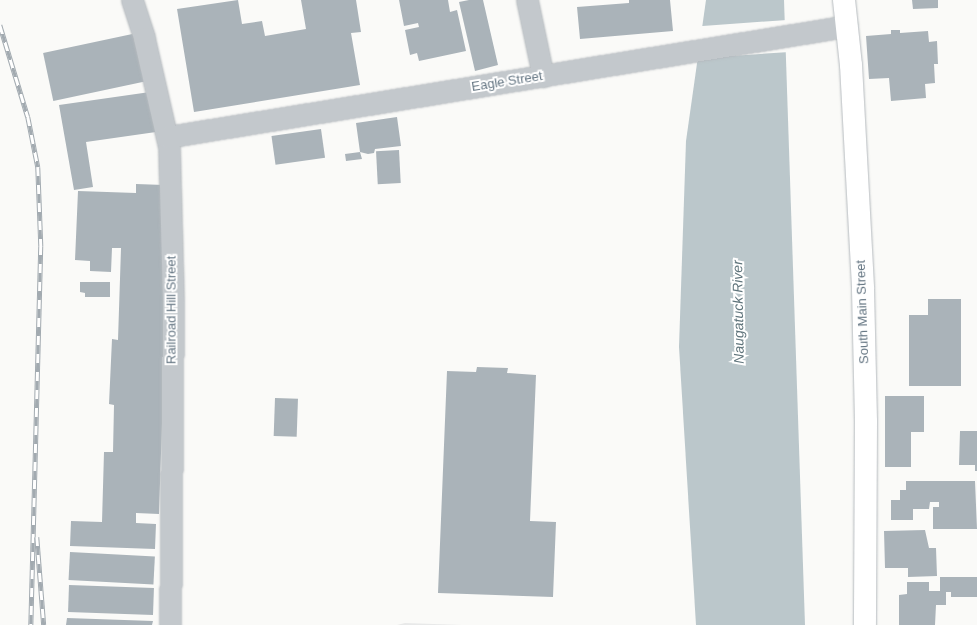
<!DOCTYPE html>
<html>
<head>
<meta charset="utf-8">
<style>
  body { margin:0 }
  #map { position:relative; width:977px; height:625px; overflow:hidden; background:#fafaf8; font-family:Helvetica,sans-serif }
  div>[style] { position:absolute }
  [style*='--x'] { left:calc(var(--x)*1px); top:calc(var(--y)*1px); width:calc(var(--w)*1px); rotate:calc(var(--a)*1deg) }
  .built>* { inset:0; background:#e8e9e9 }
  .water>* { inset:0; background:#bbc7cb }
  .pier>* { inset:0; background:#fafaf8; transform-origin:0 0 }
  .building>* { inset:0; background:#aab3b9; transform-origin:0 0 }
  .roads { filter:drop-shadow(0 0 1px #b5babe) drop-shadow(0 0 1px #b5babe) }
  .minor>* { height:21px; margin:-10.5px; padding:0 10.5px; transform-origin:10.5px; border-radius:10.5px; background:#c3c8cc }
  .primary>* { height:22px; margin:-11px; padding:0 11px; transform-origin:11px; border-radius:11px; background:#fff }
  .rail>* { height:4.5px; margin-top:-2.25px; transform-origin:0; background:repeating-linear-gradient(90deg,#fff 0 9px,#a2aab0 0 18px); box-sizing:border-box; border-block:1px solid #a2aab0 }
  span { translate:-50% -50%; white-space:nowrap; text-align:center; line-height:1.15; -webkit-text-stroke:4px #fff; paint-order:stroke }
  .street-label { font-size:13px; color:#657683 }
  .water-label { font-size:14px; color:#60757c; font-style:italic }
</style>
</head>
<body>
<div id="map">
  <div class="built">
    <div style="clip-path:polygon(405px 623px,462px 625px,397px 625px)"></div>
  </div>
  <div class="water">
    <div style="clip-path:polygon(706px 0,784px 0,805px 625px,696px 625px,679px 347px,686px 141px)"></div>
  </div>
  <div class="pier">
    <div style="left:787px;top:20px;width:32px;height:88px;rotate:86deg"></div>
  </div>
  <div class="building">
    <div style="clip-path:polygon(238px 0,242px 24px,262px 21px,265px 36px,306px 29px,301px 0,356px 0,361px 32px,351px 33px,360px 85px,194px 112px,177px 9px)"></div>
    <div style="clip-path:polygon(399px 0,448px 0,450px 12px,457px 10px,466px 51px,419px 61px,417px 53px,410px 55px,405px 30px,419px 27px,418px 23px,404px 26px)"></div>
    <div style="clip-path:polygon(469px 0,483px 0,498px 65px,475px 71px,459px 2px)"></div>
    <div style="clip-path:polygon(629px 0,670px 0,673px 31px,580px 39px,577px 7px,629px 3px)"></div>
    <div style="clip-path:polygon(912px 0,938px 0,938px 8px,913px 9px)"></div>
    <div style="clip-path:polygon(891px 30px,900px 30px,900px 33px,928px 31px,929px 42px,937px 41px,938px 64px,934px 64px,935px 83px,925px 84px,926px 98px,891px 101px,889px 78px,869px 79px,866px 36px,891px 34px)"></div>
    <div style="left:137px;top:33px;width:49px;height:96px;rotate:78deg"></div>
    <div style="clip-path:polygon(150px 92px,156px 132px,86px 142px,93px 187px,74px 190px,59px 105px)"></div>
    <div style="clip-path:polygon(397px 117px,401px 146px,375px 149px,374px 153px,368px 154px,360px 152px,362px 159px,346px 161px,345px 154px,360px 152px,356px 123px)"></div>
    <div style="left:321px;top:129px;width:29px;height:50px;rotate:82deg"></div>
    <div style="left:399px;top:150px;width:33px;height:23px;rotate:87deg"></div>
    <div style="clip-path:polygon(136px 184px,164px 185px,168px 242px,159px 514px,136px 513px,136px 523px,156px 524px,155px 549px,70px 546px,71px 521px,102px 522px,104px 452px,113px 452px,114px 405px,109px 404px,112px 339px,118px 340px,121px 248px,112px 248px,111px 272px,90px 271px,90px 261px,75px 260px,78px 191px,136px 193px)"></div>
    <div style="clip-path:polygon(80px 282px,110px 282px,110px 297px,85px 297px,85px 293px,80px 292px)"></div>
    <div style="clip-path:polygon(928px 299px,961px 299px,961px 386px,909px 386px,909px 315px,928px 315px)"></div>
    <div style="clip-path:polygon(477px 367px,508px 368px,507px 373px,536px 375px,530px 521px,556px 522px,553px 597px,438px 593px,447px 371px,476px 372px)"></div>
    <div style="clip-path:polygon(885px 396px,924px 396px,924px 432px,911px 432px,911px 467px,885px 467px)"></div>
    <div style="left:275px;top:398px;width:23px;height:38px;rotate:2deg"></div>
    <div style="clip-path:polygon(960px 431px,977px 431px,977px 471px,975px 471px,975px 465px,959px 465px)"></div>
    <div style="clip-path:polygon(906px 481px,975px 481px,977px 529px,933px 529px,933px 507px,939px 507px,939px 502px,930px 502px,929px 509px,913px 509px,913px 520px,891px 520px,891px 500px,900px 500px,900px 490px,906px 490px)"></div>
    <div style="clip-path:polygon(925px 530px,929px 548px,936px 548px,937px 576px,908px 577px,908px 568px,885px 568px,884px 531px)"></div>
    <div style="left:70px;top:552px;width:85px;height:28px;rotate:3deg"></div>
    <div style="clip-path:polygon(940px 577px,977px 577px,977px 597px,951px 597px,951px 592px,946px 592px,946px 605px,936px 605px,935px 625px,899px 625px,899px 595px,907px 594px,907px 582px,929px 582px,929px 591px,940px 591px)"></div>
    <div style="left:69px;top:585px;width:85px;height:27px;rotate:2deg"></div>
    <div style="clip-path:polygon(67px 618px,153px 621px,152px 625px,66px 625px)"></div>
  </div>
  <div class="roads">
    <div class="minor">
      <div style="--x:132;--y:0;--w:40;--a:72"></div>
      <div style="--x:144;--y:38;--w:112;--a:77.1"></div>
      <div style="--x:169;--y:147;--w:155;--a:88.5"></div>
      <div style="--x:173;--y:302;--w:323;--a:90.5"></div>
      <div style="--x:527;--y:0;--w:78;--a:78.1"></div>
      <div style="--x:167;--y:137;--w:689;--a:-9.27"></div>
    </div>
    <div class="primary">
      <div style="--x:844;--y:0;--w:65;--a:83.9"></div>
      <div style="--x:851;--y:65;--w:224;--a:86.9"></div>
      <div style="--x:863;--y:289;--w:133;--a:88.7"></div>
      <div style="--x:866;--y:422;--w:203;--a:90.3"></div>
    </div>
  </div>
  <div class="rail">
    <div style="--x:0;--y:25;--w:96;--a:73.1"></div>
    <div style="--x:28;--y:117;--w:51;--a:78.7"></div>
    <div style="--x:38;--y:167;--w:79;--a:87.8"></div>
    <div style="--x:41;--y:246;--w:379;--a:91.5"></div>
    <div style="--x:37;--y:537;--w:88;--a:85.5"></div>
  </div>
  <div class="street-label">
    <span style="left:507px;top:82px;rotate:-9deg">Eagle Street</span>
    <span style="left:172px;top:310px;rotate:-90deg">Railroad Hill Street</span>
    <span style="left:863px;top:312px;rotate:-92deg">South Main Street</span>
  </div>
  <div class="water-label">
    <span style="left:738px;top:312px;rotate:-91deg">Naugatuck River</span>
  </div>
</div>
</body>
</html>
